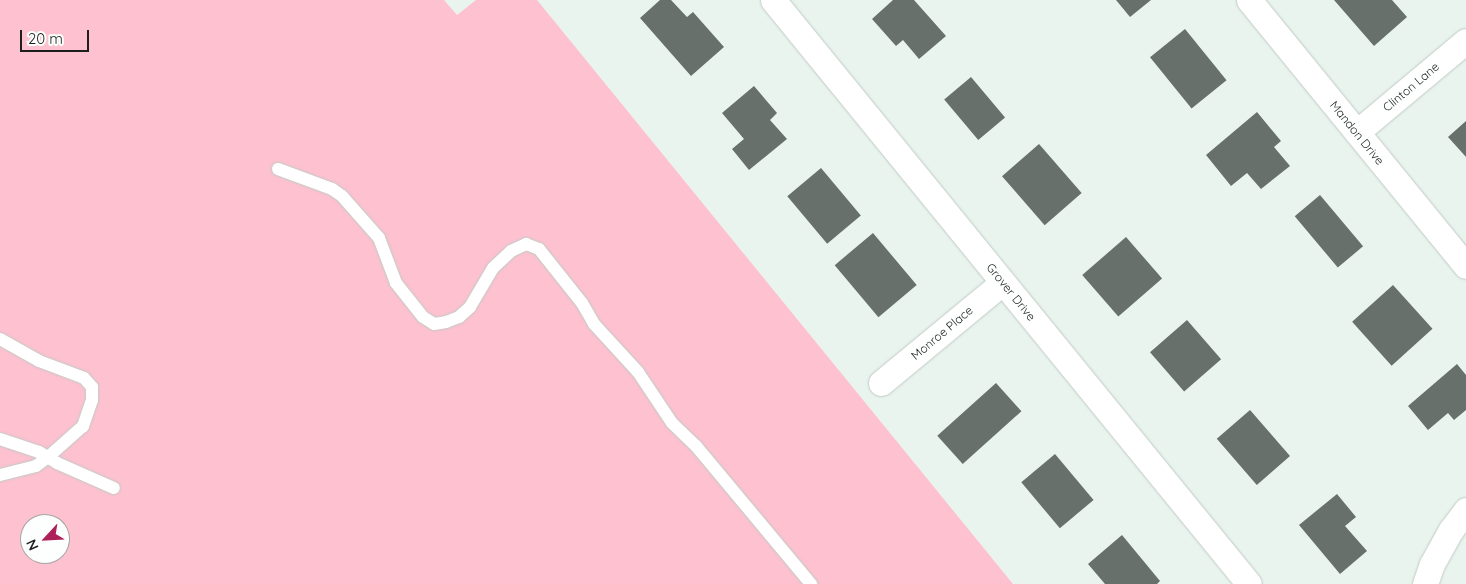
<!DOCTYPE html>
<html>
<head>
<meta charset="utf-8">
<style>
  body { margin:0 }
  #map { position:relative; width:1466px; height:584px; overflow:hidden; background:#eaf4ef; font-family:Quicksand,sans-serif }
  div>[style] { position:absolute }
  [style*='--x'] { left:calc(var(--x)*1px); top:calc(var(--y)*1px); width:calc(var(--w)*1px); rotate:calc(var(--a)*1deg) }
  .green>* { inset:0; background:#fdc1cf }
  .building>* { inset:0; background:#67706b; transform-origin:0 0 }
  .roads { filter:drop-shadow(0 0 1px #c1cbc6) drop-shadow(0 0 1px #c1cbc6) }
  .service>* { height:12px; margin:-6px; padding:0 6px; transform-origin:6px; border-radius:6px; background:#fff }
  .minor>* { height:25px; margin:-12.5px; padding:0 12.5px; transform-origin:12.5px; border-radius:12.5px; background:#fff }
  span { translate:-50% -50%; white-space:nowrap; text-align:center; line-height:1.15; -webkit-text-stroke:4px #fdfffe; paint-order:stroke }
  .street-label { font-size:12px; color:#1c1f1d }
  .north { position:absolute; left:20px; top:514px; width:50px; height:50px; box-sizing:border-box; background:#fdfffe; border:1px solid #a3a5a4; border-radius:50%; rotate:245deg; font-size:14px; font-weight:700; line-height:20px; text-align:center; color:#1c1f1d }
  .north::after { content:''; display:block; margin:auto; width:18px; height:22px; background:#ae2059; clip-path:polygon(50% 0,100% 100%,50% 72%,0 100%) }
  .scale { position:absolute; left:20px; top:30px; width:69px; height:22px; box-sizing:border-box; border:2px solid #1c1f1d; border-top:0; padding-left:6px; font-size:15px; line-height:18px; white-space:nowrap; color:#1c1f1d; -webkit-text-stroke:4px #fdfffe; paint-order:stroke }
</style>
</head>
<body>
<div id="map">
  <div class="green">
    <div style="clip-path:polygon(evenodd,0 0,444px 0,457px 15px,476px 0,537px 0,1013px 584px,0 584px,0 0,30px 524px,60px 524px,60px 554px,30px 554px,30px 524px)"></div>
  </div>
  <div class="building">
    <div style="clip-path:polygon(660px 0,671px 0,687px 17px,693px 12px,724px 47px,691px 76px,640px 18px)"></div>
    <div style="clip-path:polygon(893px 0,914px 0,946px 36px,919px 59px,903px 40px,896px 46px,872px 19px)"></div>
    <div style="clip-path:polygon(1116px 0,1151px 0,1130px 17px)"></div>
    <div style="clip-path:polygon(1334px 0,1392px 0,1407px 17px,1374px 46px)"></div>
    <div style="left:1185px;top:29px;width:66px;height:45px;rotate:51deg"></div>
    <div style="left:971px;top:77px;width:53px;height:35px;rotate:50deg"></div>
    <div style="clip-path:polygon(754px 86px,777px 113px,770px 120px,787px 139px,749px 170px,732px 149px,744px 139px,722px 113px)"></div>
    <div style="clip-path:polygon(1257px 112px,1281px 141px,1274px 147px,1290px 166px,1261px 189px,1247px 173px,1231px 186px,1206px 155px)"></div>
    <div style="clip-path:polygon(1466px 121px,1466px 157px,1448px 137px)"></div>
    <div style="left:1039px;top:144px;width:65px;height:49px;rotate:49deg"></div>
    <div style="left:821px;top:168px;width:62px;height:44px;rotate:50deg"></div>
    <div style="left:1320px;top:195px;width:67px;height:33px;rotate:50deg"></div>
    <div style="left:873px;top:233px;width:68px;height:50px;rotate:50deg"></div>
    <div style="left:1126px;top:237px;width:55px;height:58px;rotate:49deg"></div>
    <div style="left:1393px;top:285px;width:59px;height:55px;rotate:48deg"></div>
    <div style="left:1187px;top:320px;width:52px;height:49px;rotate:49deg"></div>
    <div style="clip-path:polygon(1457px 364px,1466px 375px,1466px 410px,1454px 420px,1448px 413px,1428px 430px,1408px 406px)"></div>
    <div style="left:996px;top:383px;width:38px;height:79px;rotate:48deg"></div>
    <div style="left:1250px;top:410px;width:61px;height:44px;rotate:49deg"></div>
    <div style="left:1055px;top:454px;width:60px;height:44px;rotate:50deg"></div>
    <div style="clip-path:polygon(1337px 494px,1356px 517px,1345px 526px,1367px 551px,1340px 574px,1299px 525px)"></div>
    <div style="clip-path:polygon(1122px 535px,1160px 581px,1157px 584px,1105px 584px,1088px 564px)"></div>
  </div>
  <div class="roads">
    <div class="service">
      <div style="--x:278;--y:169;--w:58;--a:20.3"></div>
      <div style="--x:332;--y:189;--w:12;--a:35"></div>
      <div style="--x:342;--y:196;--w:56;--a:48.6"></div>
      <div style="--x:379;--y:238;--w:48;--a:69.3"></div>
      <div style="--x:396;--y:283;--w:43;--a:51.5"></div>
      <div style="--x:423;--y:317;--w:13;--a:32"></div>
      <div style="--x:434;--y:324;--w:12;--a:-9"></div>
      <div style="--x:446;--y:322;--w:14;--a:-21"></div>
      <div style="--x:459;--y:317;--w:15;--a:-42"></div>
      <div style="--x:470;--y:307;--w:45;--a:-59.5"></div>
      <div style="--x:493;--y:268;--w:25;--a:-43"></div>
      <div style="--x:511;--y:251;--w:17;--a:-25"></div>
      <div style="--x:526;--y:244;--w:14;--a:21"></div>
      <div style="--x:539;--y:249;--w:69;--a:51.5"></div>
      <div style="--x:582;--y:303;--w:24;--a:60"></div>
      <div style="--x:594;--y:324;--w:65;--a:47.5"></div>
      <div style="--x:638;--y:372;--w:61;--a:56.3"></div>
      <div style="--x:672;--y:423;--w:33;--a:44"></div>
      <div style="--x:696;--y:446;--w:180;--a:50.2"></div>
      <div style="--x:0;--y:339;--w:45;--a:29.4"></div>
      <div style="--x:39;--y:361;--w:48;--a:20.7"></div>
      <div style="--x:84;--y:378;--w:12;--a:48"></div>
      <div style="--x:92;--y:387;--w:13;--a:90"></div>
      <div style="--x:92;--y:400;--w:28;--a:109"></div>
      <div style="--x:83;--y:426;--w:47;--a:138.5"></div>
      <div style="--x:48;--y:457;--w:15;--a:143"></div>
      <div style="--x:36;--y:466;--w:37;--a:166"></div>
      <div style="--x:0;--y:439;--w:41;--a:18.4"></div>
      <div style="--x:39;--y:452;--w:21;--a:31"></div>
      <div style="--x:57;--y:463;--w:62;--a:23.7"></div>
    </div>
    <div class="minor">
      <div style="--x:773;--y:0;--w:753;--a:50.82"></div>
      <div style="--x:1249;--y:0;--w:343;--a:50.8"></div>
      <div style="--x:1357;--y:132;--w:142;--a:-39.9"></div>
      <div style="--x:881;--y:383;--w:158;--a:-39.6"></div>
      <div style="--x:1425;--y:584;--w:21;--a:-71"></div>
      <div style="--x:1432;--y:564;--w:39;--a:-61"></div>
      <div style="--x:1451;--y:530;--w:25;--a:-53"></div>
    </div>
  </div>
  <div class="street-label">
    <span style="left:1411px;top:87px;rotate:-40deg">Clinton Lane</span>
    <span style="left:1357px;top:133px;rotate:51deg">Mandon Drive</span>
    <span style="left:1011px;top:292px;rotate:51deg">Grover Drive</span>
    <span style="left:942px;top:333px;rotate:-40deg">Monroe Place</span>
  </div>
  <div class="north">N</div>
  <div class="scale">20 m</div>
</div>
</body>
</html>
